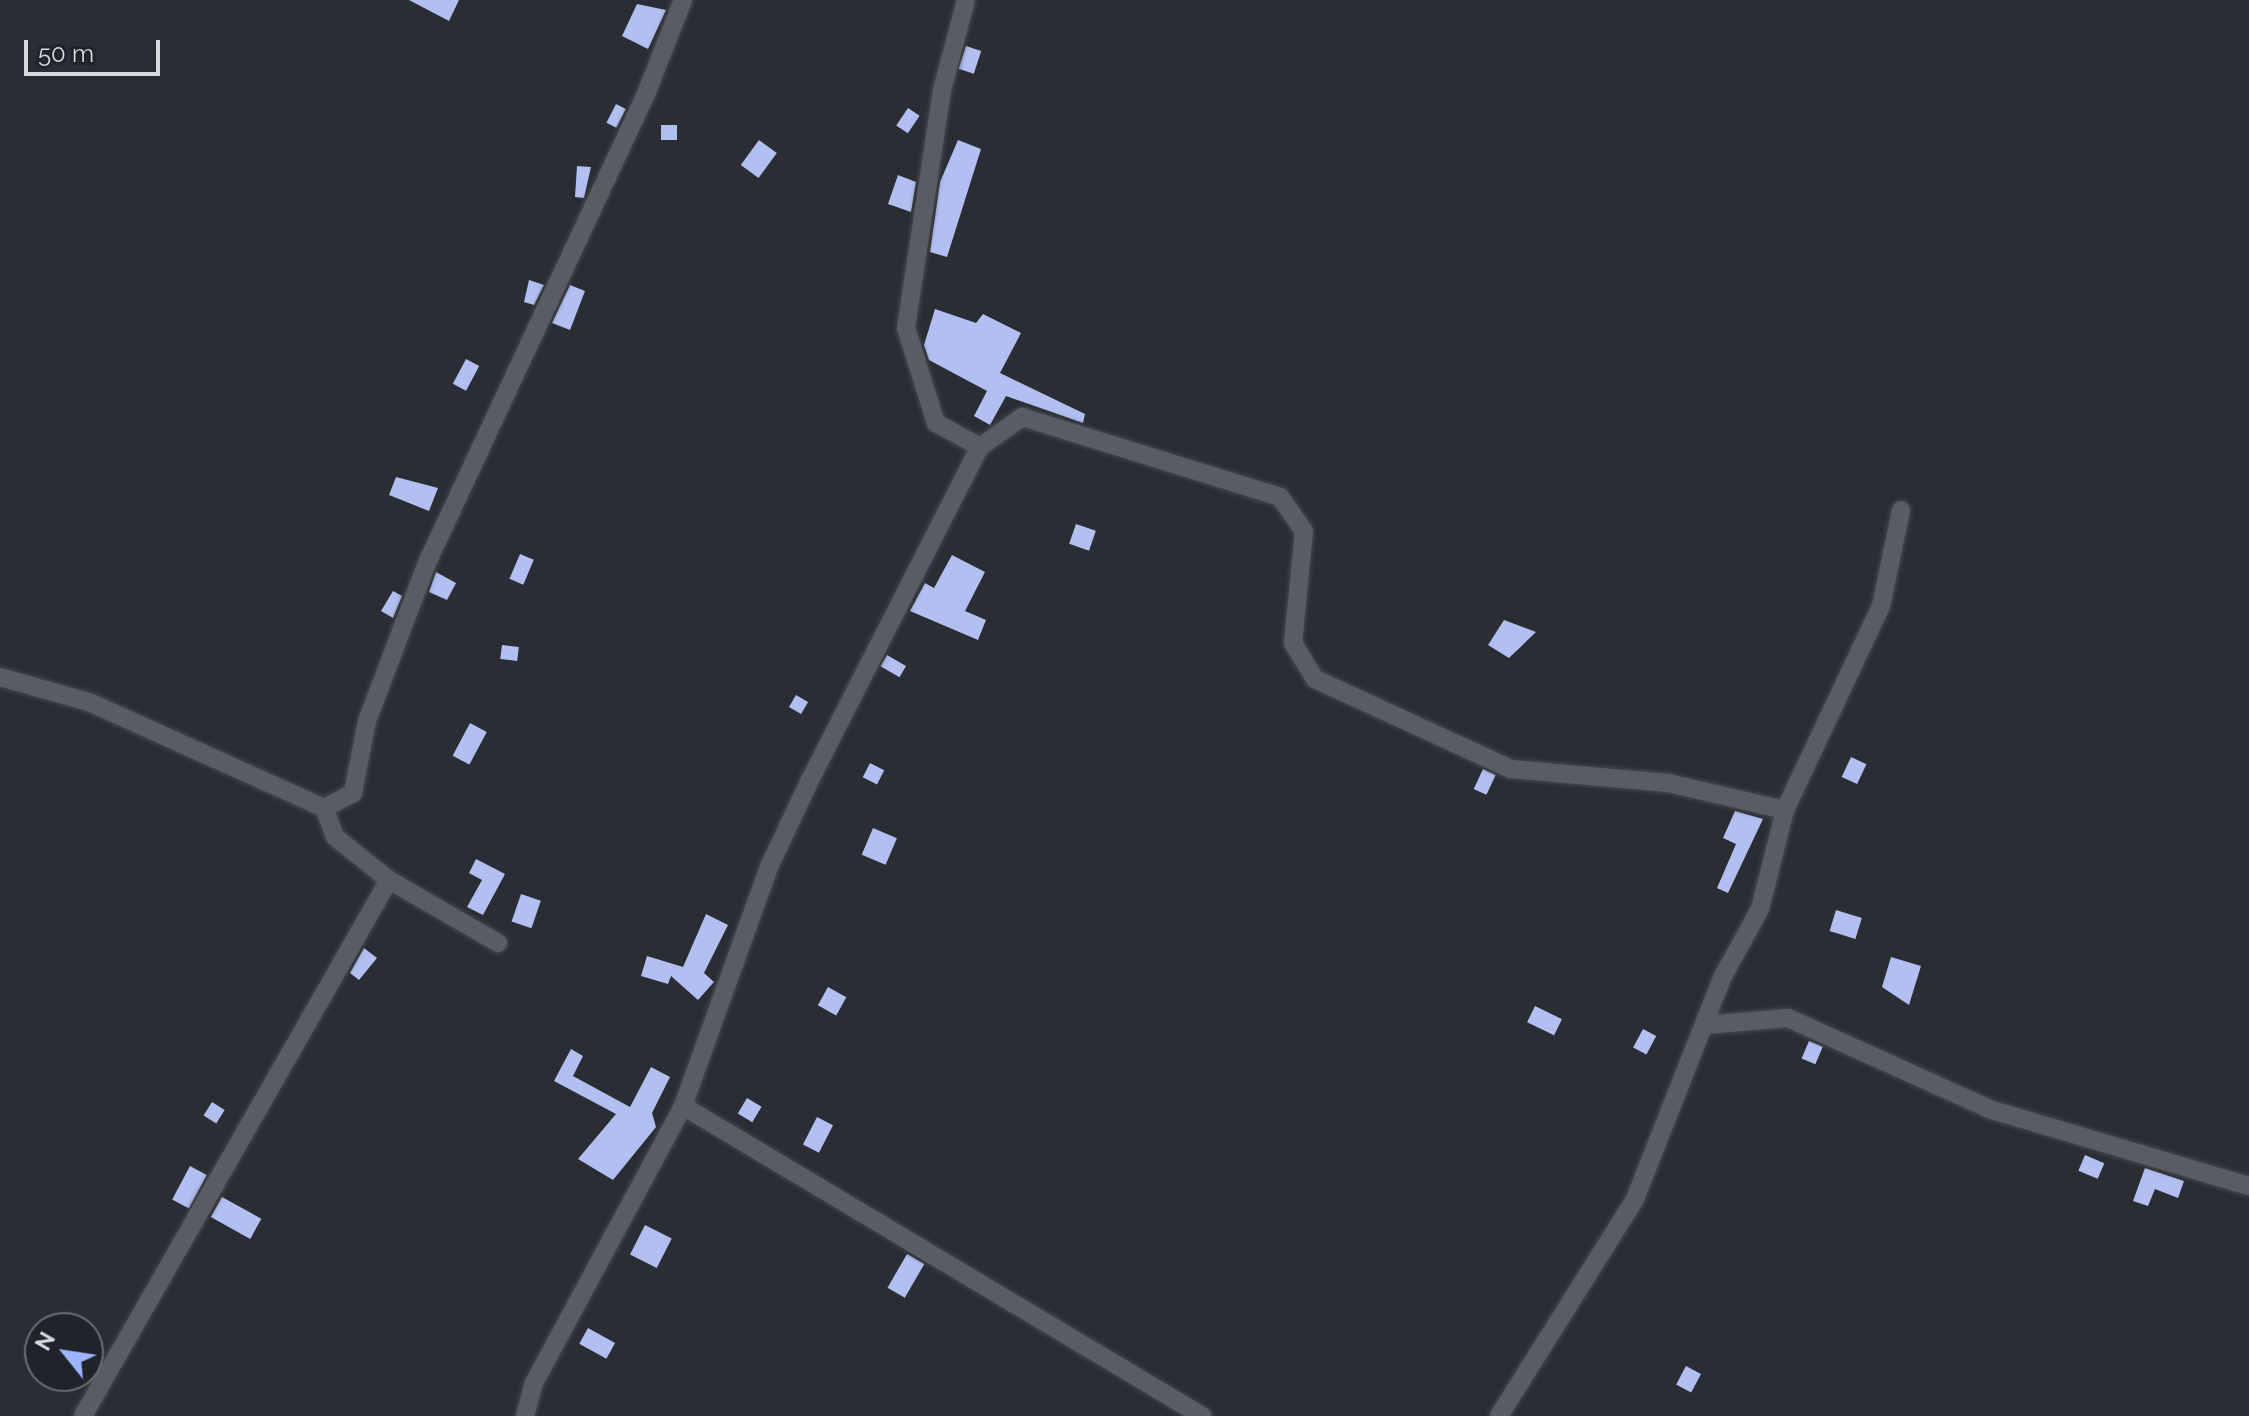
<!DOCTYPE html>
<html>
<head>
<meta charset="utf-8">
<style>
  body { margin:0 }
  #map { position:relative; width:2249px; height:1416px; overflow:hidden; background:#2b2d34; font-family:Raleway,sans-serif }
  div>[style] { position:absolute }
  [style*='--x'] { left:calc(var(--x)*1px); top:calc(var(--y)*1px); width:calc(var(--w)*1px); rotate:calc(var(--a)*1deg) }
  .building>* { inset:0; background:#b1c0f0; transform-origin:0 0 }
  .roads { filter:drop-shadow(0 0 2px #46484e) drop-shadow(0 0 2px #46484e) }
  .minor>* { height:18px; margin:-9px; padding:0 9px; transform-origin:9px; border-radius:9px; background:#5a5c64 }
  span { translate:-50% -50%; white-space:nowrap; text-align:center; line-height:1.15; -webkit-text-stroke:8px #21232a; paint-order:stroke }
  .north { position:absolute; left:24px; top:1312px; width:80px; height:80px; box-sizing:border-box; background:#21232a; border:2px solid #6a6c72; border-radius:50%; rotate:300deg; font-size:22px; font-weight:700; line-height:32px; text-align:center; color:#d8d9de }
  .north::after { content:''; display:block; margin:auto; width:28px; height:36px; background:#9eb4fd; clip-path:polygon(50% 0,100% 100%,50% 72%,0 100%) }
  .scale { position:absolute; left:24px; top:40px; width:136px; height:36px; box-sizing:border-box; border:4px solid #d8d9de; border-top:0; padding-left:10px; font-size:24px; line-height:28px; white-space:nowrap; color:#d8d9de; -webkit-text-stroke:6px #21232a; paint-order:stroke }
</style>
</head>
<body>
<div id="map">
  <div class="building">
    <div style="clip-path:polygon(409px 0,459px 0,449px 21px)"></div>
    <div style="clip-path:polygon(637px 4px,666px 10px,648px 49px,622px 36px)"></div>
    <div style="left:966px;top:46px;width:16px;height:24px;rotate:18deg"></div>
    <div style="left:616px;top:104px;width:11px;height:21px;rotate:27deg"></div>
    <div style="left:908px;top:108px;width:14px;height:21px;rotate:34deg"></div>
    <div style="left:677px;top:125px;width:15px;height:16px;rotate:90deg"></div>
    <div style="left:759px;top:140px;width:22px;height:31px;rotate:36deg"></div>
    <div style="clip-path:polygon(958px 140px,981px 149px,947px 257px,930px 252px,940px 182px)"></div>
    <div style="clip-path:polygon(577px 166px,591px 167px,584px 198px,575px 197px)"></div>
    <div style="clip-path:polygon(898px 175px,916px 182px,911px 212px,888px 204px)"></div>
    <div style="clip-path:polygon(529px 280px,544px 285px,534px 305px,524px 302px)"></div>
    <div style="clip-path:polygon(570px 285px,585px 291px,570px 330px,552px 323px)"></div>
    <div style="clip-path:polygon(935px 309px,976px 323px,983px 314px,1021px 333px,1000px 373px,1085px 414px,1083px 423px,1006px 396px,990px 425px,974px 416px,987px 391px,929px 360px,924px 345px)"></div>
    <div style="left:466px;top:359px;width:15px;height:28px;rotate:28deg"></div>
    <div style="clip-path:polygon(396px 477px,438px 488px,429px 511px,389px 495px)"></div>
    <div style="left:1076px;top:524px;width:21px;height:21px;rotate:19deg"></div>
    <div style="left:520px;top:554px;width:15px;height:27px;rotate:23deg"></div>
    <div style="clip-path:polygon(952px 555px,985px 572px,965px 611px,986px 620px,978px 640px,910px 611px,925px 583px,934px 588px)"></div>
    <div style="clip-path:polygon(436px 572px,456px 583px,447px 600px,429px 592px)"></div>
    <div style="clip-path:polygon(393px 591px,402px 596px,393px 618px,381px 611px)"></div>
    <div style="clip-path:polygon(1504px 620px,1536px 632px,1509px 658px,1488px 645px)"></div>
    <div style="left:502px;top:645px;width:17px;height:14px;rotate:7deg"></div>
    <div style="left:887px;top:655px;width:22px;height:13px;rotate:30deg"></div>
    <div style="left:796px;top:695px;width:14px;height:14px;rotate:30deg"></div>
    <div style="left:470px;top:723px;width:19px;height:37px;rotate:28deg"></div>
    <div style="left:1851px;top:757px;width:17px;height:22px;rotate:25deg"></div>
    <div style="left:870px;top:763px;width:16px;height:16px;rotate:27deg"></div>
    <div style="left:1483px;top:769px;width:14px;height:22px;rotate:25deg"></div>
    <div style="clip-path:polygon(1735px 811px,1763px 819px,1728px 893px,1717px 888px,1736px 844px,1723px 838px)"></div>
    <div style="left:873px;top:828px;width:26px;height:29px;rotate:23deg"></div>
    <div style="clip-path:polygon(476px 859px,505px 874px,483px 915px,467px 907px,482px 880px,469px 873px)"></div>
    <div style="left:521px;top:894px;width:21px;height:29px;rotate:19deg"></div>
    <div style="left:1836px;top:910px;width:27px;height:22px;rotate:17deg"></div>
    <div style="clip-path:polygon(706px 914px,728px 925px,704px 973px,714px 982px,698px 1000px,671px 976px,668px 984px,641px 976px,647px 956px,683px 967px)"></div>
    <div style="clip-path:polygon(364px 948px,377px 958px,359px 980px,350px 973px)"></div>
    <div style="clip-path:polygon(1891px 957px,1921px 966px,1909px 1005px,1882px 987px)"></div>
    <div style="left:828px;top:987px;width:21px;height:21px;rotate:29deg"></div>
    <div style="left:1535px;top:1006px;width:30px;height:18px;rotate:26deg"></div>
    <div style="left:1643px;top:1029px;width:15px;height:21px;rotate:28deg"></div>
    <div style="left:1809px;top:1041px;width:15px;height:19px;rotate:23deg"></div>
    <div style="clip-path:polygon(571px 1049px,583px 1056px,573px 1076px,630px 1107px,651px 1067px,670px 1077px,652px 1113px,656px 1127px,613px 1180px,578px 1159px,616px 1114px,554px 1081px)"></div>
    <div style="left:747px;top:1098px;width:17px;height:18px;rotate:31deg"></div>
    <div style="left:212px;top:1102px;width:15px;height:16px;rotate:32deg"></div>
    <div style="left:817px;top:1117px;width:18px;height:31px;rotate:27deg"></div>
    <div style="left:2085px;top:1155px;width:21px;height:17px;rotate:23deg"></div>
    <div style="left:190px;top:1166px;width:19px;height:38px;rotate:28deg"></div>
    <div style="clip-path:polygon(2145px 1168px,2184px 1181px,2178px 1198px,2155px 1189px,2148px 1206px,2133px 1201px)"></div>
    <div style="left:222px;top:1197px;width:45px;height:23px;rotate:29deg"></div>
    <div style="left:645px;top:1225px;width:30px;height:33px;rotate:27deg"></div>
    <div style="left:907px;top:1254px;width:20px;height:39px;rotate:30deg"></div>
    <div style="left:588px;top:1328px;width:31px;height:18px;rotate:29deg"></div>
    <div style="left:1686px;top:1366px;width:17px;height:21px;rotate:28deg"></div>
  </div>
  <div class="roads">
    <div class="minor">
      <div style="--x:966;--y:0;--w:93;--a:104.9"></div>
      <div style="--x:942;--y:90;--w:241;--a:98.6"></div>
      <div style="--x:906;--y:328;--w:100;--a:72.5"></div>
      <div style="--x:936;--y:423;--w:50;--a:28.6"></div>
      <div style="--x:980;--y:447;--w:52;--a:-35.5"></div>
      <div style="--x:1022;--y:417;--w:270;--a:17.2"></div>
      <div style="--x:1280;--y:497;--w:42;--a:54.8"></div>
      <div style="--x:1304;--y:531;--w:113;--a:95.6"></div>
      <div style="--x:1293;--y:643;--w:42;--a:58.6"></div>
      <div style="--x:1315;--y:679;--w:216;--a:24.7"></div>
      <div style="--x:1511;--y:769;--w:158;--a:5.1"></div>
      <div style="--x:1668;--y:783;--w:120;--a:13"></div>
      <div style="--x:1785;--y:810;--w:225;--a:-64.8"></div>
      <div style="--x:1881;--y:606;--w:98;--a:-78.2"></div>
      <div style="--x:0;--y:677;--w:92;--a:15.7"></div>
      <div style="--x:89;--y:702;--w:258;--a:24.3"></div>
      <div style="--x:324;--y:808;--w:31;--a:69"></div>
      <div style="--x:335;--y:837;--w:69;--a:38.5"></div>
      <div style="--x:389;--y:880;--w:126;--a:30"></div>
      <div style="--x:324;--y:808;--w:33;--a:-27"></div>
      <div style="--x:353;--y:793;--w:73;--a:-79"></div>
      <div style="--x:367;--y:721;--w:169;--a:-69.2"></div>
      <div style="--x:427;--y:563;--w:518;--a:-64.97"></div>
      <div style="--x:646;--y:94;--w:101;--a:-68.5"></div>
      <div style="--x:1706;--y:1025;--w:82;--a:-4.9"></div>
      <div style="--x:1788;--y:1018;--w:224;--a:24.3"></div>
      <div style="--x:1992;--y:1110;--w:268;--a:16.5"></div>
      <div style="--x:683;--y:1106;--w:605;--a:30.85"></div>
      <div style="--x:83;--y:1416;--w:617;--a:-60.28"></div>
      <div style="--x:525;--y:1416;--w:34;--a:-75"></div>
      <div style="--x:534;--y:1383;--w:315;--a:-61.7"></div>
      <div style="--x:683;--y:1106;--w:256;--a:-70.2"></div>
      <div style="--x:770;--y:865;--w:96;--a:-64.8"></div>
      <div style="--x:811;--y:778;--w:372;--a:-63"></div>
      <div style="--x:1499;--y:1416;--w:256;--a:-57.9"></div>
      <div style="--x:1635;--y:1199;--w:238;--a:-68.5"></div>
      <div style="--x:1722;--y:978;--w:79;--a:-61.2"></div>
      <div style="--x:1760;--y:909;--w:102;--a:-75.8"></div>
    </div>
  </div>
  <div class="north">N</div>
  <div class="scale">50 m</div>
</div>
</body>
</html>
